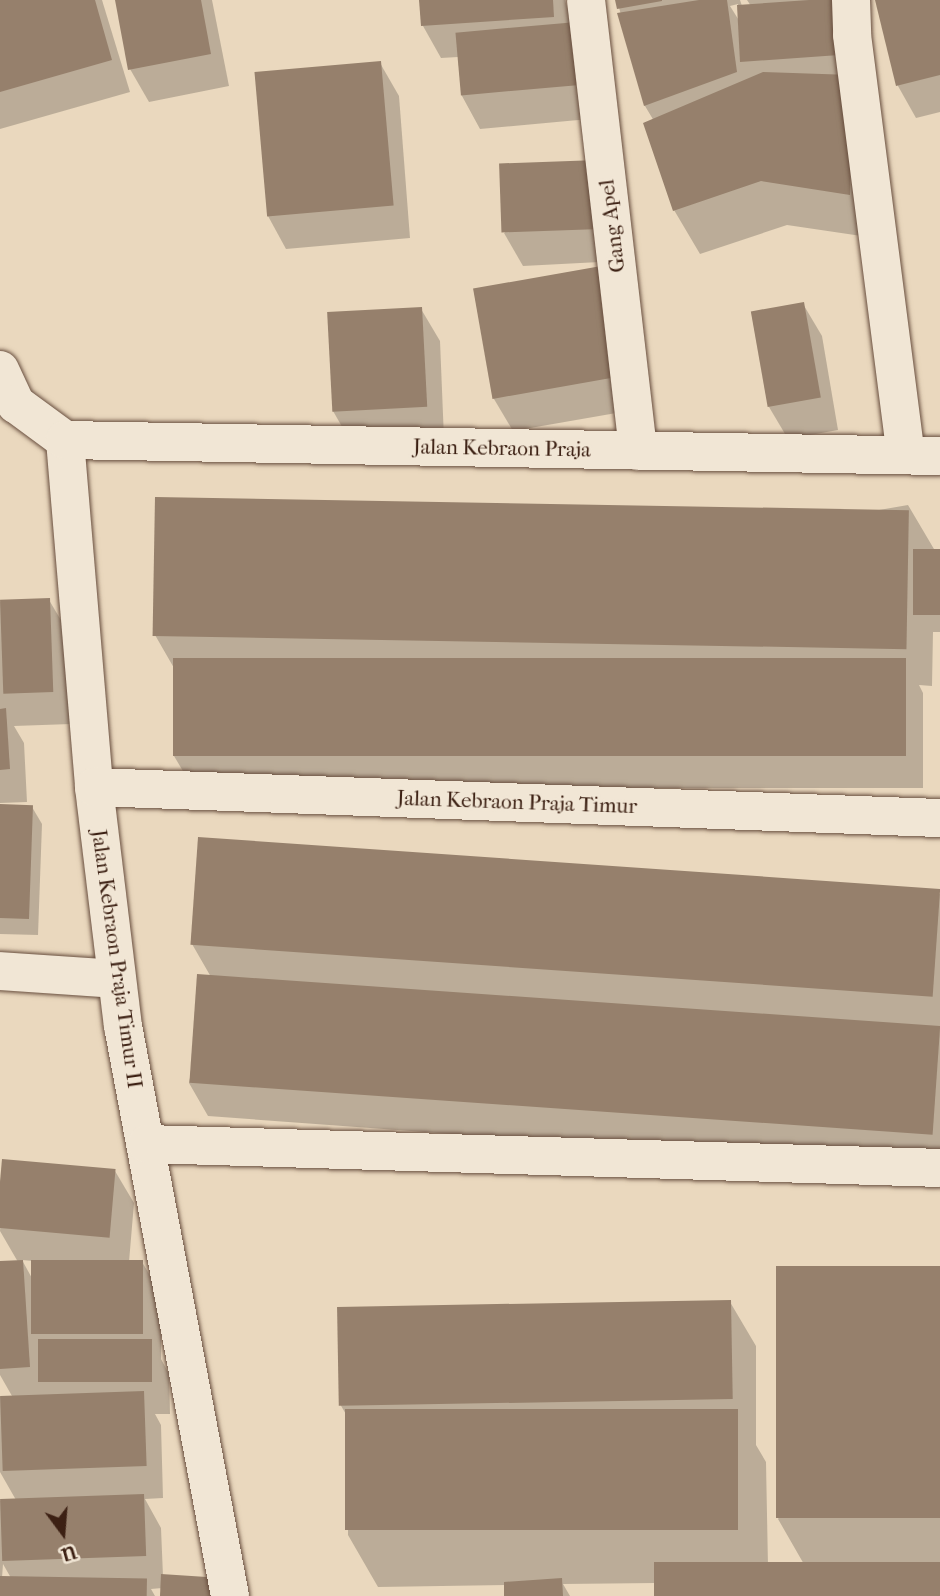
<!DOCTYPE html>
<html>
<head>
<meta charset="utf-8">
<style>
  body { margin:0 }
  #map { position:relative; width:940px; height:1596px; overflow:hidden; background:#ead8be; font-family:"IM FELL French Canon",serif }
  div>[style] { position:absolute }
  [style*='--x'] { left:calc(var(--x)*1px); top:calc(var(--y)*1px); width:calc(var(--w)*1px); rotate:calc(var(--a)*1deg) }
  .shadow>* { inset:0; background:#0003 }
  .building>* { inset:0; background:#96806c; transform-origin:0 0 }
  .roads { filter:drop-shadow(0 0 2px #684e3e) drop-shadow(0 0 2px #684e3e) }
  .minor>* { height:38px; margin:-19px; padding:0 19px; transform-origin:19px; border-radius:19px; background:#f1e6d5 }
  span { translate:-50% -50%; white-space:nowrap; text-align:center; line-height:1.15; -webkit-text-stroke:5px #f1e6d5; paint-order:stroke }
  .street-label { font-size:21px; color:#3c2013 }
  .north { position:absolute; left:28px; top:1498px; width:70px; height:70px; -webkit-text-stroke:5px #f1e6d5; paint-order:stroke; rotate:164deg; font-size:19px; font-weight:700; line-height:28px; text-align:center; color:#3c2013 }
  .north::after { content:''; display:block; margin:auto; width:24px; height:32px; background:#3c2013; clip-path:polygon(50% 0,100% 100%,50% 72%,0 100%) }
</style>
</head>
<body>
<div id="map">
  <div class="shadow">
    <div style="clip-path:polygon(0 0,102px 0,130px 92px,0 129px)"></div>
    <div style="clip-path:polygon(117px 0,212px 0,229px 86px,149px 102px,130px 69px)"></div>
    <div style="clip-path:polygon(421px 0,565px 0,600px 118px,480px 129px,462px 96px,458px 57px,441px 58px,423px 26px)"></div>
    <div style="clip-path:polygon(evenodd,617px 0,740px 0,742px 6px,751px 6px,747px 0,853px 0,875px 238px,787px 225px,700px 254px,674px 210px,654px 121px,645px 106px,617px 0,738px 4px,740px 22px,730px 6px,738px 4px)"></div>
    <div style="clip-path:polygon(876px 0,940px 0,940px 112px,916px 118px,898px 86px)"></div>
    <div style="clip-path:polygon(380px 63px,399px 96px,410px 238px,286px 249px,268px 216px)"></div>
    <div style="clip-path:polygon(597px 162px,619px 261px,523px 266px,504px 233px)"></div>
    <div style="clip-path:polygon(607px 267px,645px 408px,513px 431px,494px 399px,475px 290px)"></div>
    <div style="clip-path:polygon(803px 304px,822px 336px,838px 430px,788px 439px,769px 407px)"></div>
    <div style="clip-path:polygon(421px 309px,440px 341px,444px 439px,352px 444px,333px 411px)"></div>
    <div style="clip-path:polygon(908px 505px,934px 549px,940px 551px,940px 632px,933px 632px,932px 686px,919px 685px,923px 693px,923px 788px,193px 788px,174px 756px,174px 668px,155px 635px)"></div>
    <div style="clip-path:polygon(49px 600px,68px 632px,71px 724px,14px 726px,24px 743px,27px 802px,0 803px,0 602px)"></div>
    <div style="clip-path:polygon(0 806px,32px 807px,42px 824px,38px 935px,0 934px)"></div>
    <div style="clip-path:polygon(940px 894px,940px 1170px,208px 1116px,189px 1083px,211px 977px,192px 944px)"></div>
    <div style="clip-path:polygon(evenodd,4px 1161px,115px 1171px,134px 1203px,129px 1262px,142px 1262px,161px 1294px,161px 1359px,169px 1374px,170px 1414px,155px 1414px,161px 1425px,163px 1498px,145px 1499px,161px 1528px,163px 1576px,161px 1596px,162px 1588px,151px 1589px,155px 1596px,0 1596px,0 1501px,16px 1500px,0 1472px,0 1397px,12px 1396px,0 1375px,0 1263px,18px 1262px,0 1231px,4px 1161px,22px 1260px,33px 1261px,33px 1280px,22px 1260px,4px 1161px,3px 1564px,11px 1578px,2px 1578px,3px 1564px)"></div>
    <div style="clip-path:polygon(940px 1268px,940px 1596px,656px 1596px,656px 1583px,563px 1584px,570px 1596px,506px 1596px,506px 1585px,378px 1587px,348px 1535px,347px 1416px,340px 1404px,730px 1302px,756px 1346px,756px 1445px,766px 1462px,768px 1566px,805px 1566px,778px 1519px)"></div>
  </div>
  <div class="building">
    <div style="clip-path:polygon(0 0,95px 0,112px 60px,0 92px)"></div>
    <div style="clip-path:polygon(115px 0,201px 0,211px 54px,128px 70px)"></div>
    <div style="clip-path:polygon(419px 0,553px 0,554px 17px,421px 26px)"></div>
    <div style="clip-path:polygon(615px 0,662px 0,662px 1px,617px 9px)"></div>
    <div style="clip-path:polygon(699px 0,727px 0,737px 72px,644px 106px,617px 13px)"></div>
    <div style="clip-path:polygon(809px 0,835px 0,839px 55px,740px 62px,737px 5px)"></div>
    <div style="clip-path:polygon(875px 0,940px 0,940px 75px,896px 86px)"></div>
    <div style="left:577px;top:22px;width:63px;height:122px;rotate:85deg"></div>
    <div style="left:381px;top:61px;width:145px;height:127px;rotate:85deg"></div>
    <div style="clip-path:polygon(763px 72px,852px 75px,850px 195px,761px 181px,673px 211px,643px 123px)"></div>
    <div style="left:598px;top:160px;width:69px;height:99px;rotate:88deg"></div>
    <div style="left:607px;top:265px;width:112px;height:136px;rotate:80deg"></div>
    <div style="left:804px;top:302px;width:97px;height:54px;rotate:80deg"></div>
    <div style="left:422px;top:307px;width:100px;height:95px;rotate:87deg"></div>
    <div style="left:155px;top:497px;width:754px;height:139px;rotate:1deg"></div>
    <div style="left:913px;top:549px;width:27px;height:66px"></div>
    <div style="left:50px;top:598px;width:94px;height:50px;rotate:88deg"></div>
    <div style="left:173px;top:658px;width:733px;height:98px"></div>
    <div style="clip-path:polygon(6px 708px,10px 769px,0 770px,0 709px)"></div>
    <div style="left:0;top:804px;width:33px;height:114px;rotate:2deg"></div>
    <div style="left:198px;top:837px;width:744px;height:108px;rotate:4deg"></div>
    <div style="left:197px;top:974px;width:745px;height:109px;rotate:4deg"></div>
    <div style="left:2px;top:1159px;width:114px;height:69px;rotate:5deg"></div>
    <div style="clip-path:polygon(23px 1260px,30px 1367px,0 1369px,0 1261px)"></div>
    <div style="left:31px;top:1260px;width:112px;height:74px"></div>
    <div style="left:940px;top:1266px;width:252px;height:164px;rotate:90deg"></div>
    <div style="left:731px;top:1300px;width:99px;height:394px;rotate:89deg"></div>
    <div style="left:152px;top:1339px;width:43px;height:114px;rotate:90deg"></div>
    <div style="left:144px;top:1391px;width:75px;height:144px;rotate:88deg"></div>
    <div style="left:738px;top:1409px;width:121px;height:393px;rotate:90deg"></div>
    <div style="left:144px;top:1494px;width:62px;height:144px;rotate:88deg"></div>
    <div style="left:940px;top:1562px;width:34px;height:286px;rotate:90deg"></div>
    <div style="clip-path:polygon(161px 1574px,222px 1578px,221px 1596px,160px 1596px)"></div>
    <div style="left:0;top:1576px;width:147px;height:20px;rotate:1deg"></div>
    <div style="clip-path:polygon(562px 1578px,563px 1596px,504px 1596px,504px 1582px)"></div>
  </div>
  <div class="roads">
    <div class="minor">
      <div style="--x:586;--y:0;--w:454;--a:83.4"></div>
      <div style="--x:851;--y:0;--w:35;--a:88"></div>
      <div style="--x:852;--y:35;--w:423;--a:82.7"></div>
      <div style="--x:0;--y:370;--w:38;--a:65"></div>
      <div style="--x:16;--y:404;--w:61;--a:36.3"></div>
      <div style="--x:65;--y:440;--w:348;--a:85.2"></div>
      <div style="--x:94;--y:787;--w:241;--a:83.1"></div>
      <div style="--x:123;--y:1026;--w:580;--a:79.37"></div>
      <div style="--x:65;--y:440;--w:875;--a:1.05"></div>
      <div style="--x:94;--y:787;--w:847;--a:2.1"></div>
      <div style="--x:0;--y:971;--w:117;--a:3.9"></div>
      <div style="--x:147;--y:1144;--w:793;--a:1.73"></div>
    </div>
  </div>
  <div class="street-label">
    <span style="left:612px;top:226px;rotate:-97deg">Gang Apel</span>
    <span style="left:502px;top:448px;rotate:1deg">Jalan Kebraon Praja</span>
    <span style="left:517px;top:802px;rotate:2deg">Jalan Kebraon Praja Timur</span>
    <span style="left:117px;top:959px;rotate:82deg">Jalan Kebraon Praja Timur II</span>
  </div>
  <div class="north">U</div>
</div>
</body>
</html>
